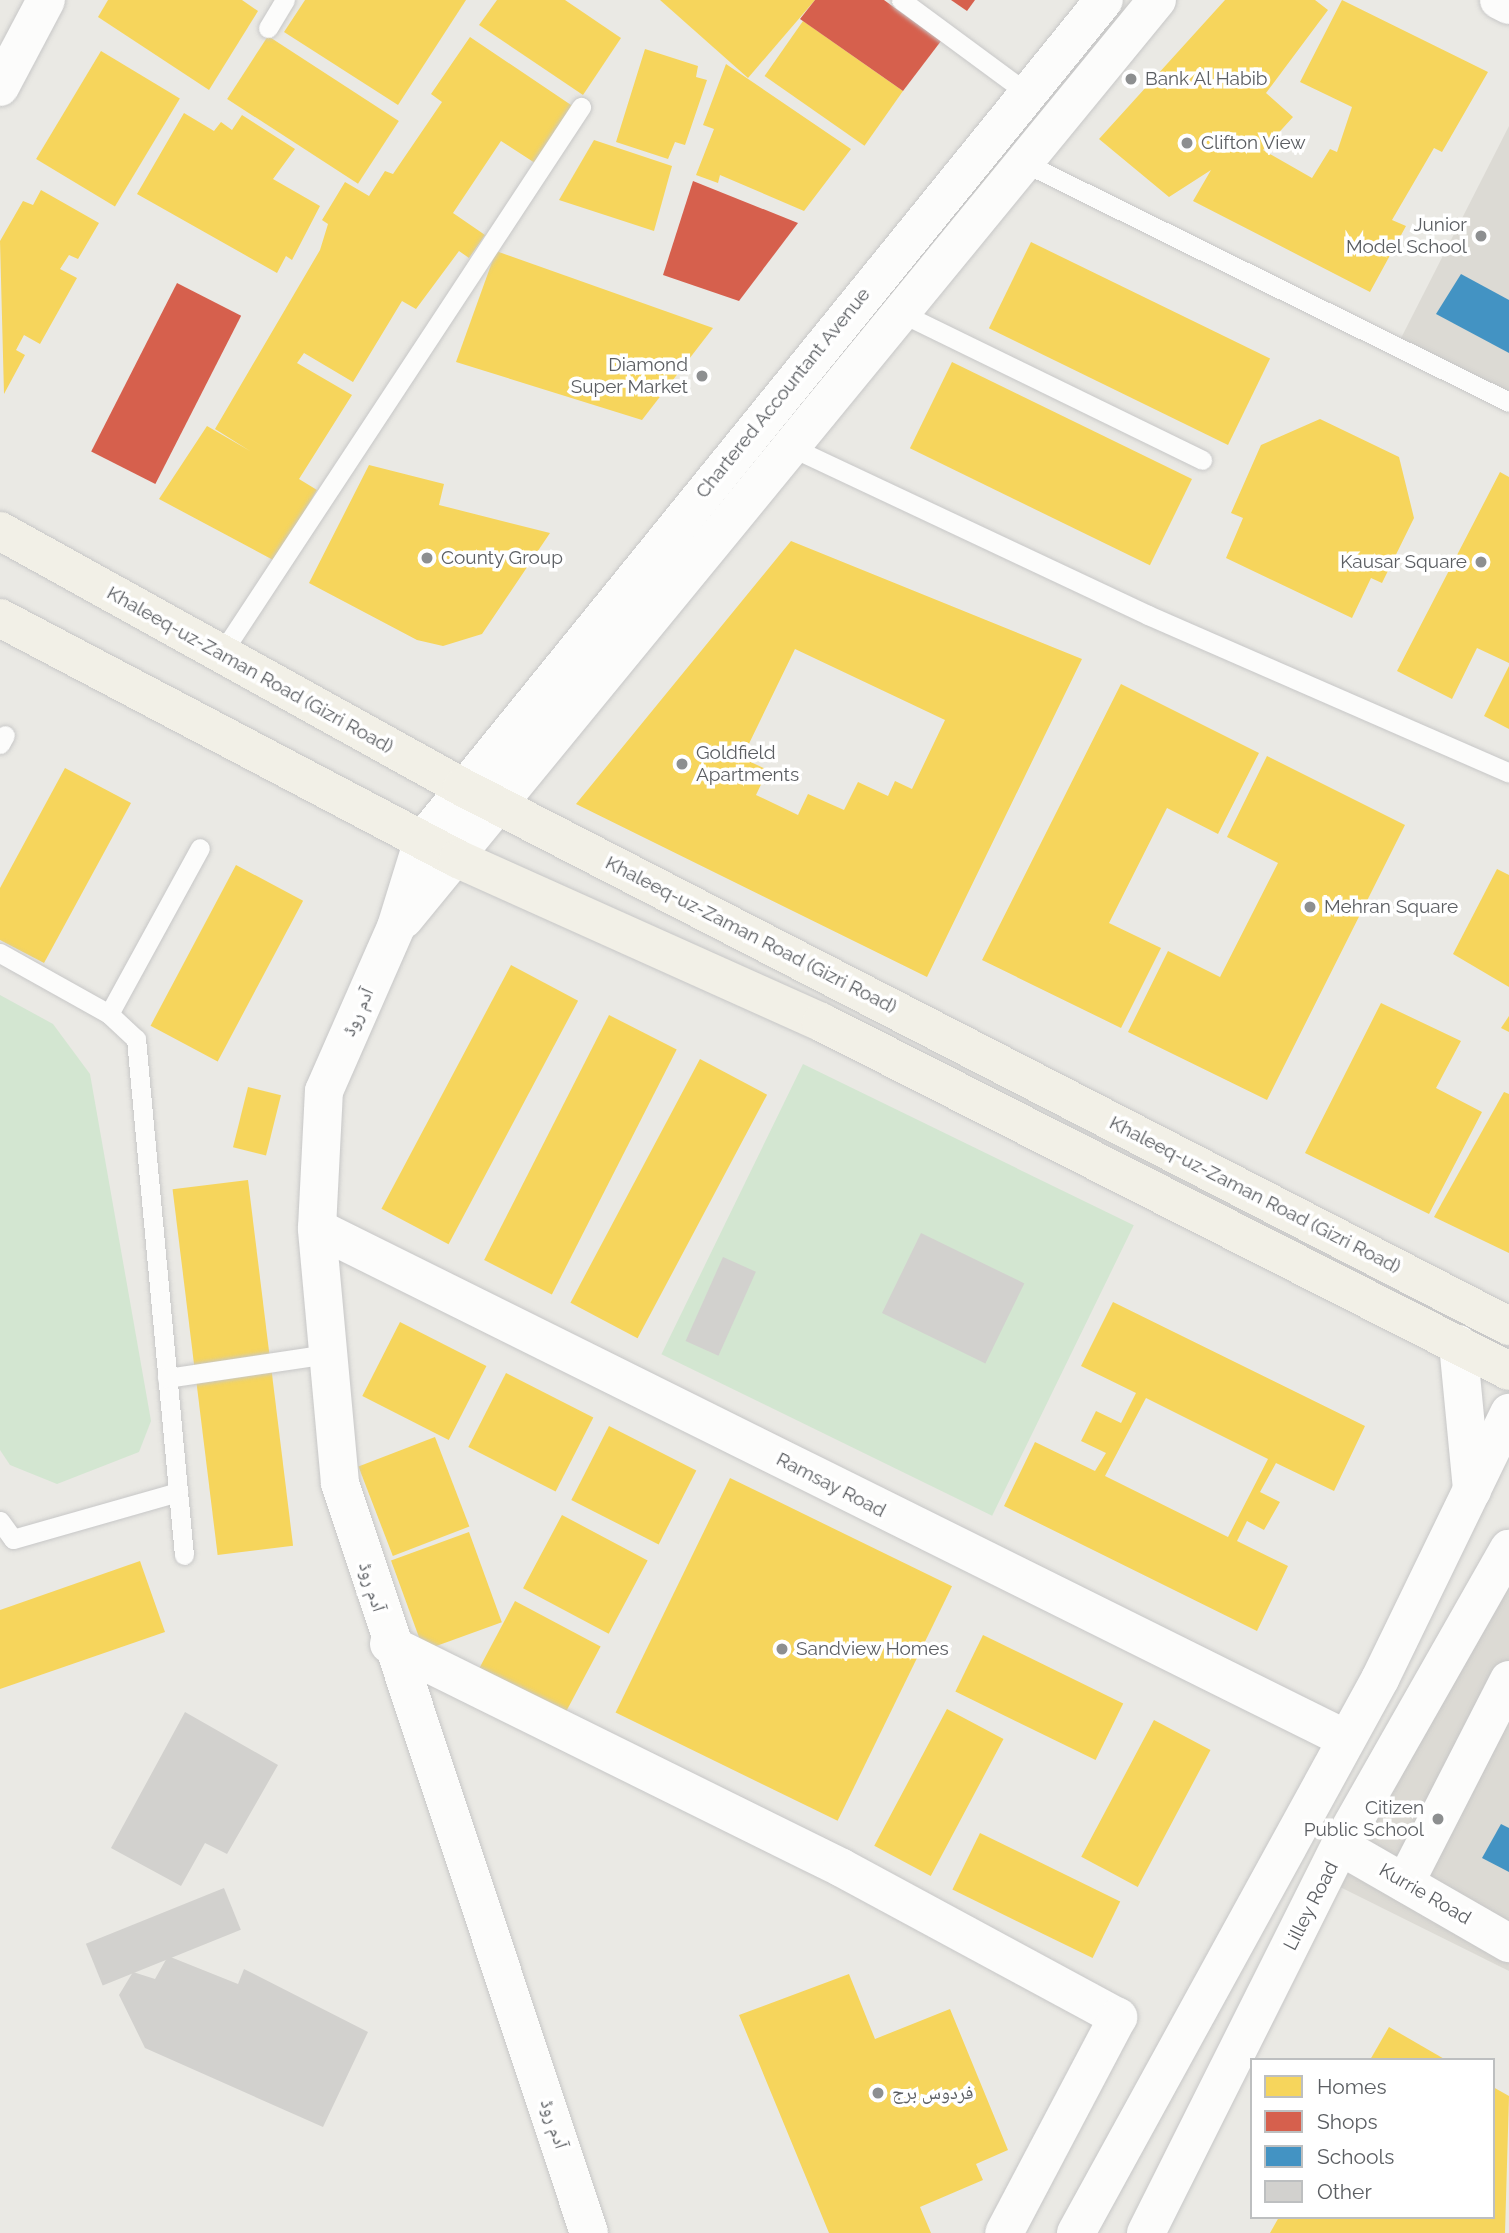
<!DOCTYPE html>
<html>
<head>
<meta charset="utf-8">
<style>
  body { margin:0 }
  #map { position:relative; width:1509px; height:2233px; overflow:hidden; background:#eae9e4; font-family:Raleway,"Noto Naskh Arabic",sans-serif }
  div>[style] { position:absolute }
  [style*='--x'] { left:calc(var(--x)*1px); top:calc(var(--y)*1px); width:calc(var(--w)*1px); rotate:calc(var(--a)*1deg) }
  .education>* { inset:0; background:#dcdad4 }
  .green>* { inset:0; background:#d3e6d1; transform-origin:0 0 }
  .homes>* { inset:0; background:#f6d55c; transform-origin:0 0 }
  .shops>* { inset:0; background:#d6604d; transform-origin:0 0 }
  .schools>* { inset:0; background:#4393c3 }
  .building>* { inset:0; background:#d2d1ce; transform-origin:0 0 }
  .roads { filter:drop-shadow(0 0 2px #c7c7c7) drop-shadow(0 0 2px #c7c7c7) }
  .service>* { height:19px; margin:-9.5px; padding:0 9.5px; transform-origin:9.5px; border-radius:9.5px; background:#fcfcfb }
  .minor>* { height:38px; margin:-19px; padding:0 19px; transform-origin:19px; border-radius:19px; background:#fcfcfb }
  .tertiary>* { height:38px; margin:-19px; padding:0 19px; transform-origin:19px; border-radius:19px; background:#fcfcfb }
  .secondary>* { height:38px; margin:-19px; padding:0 19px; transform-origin:19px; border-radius:19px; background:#fcfcfb }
  .primary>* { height:38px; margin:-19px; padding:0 19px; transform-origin:19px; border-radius:19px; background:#f2f0e7 }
  .dots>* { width:19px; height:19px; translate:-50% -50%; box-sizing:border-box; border:4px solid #fff; border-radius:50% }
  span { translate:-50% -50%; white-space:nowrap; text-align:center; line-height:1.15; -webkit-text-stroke:7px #fff; paint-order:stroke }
  .poi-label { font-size:19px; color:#5b5e62 }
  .left { translate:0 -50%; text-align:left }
  .right { translate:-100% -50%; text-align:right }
  .street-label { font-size:19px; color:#5b5e62 }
  .legend { position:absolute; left:1250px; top:2058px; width:245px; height:161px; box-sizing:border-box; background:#fff; border:2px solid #bdbfc0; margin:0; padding:9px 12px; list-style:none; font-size:21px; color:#5b5e62 }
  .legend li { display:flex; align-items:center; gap:14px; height:35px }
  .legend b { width:35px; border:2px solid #bdbfc0 }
</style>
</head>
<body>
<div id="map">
  <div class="education">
    <div style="clip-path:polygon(1509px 126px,1509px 402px,1397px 346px)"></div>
    <div style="clip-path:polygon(1509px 1557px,1509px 1971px,1336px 1885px)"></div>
  </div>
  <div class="green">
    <div style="clip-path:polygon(0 995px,53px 1024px,90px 1074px,151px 1421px,139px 1452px,57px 1484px,10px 1465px,0 1450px)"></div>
    <div style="left:803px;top:1064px;width:368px;height:323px;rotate:26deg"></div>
  </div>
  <div class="homes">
    <div style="clip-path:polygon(108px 0,242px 0,258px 11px,209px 90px,98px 17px)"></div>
    <div style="clip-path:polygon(305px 0,466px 0,398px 105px,284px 32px)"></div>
    <div style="clip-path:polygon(497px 0,565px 0,621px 38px,583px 95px,479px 25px)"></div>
    <div style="clip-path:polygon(660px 0,815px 0,748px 78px)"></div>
    <div style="clip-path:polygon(1225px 0,1315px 0,1328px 10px,1266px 93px,1293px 117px,1263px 150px,1312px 178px,1330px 149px,1337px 152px,1352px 107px,1300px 82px,1342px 0,1488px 72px,1442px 152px,1434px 148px,1392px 220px,1406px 226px,1370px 292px,1193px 201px,1211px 170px,1169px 197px,1099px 139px)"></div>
    <div style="left:803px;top:21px;width:122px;height:67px;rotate:35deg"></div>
    <div style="left:268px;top:36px;width:156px;height:75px;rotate:33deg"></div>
    <div style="clip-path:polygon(470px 37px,574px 107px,535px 163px,501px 141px,453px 213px,485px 235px,469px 258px,459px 251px,416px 309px,402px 301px,353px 382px,304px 353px,297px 363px,352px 395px,299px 479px,317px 490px,275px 561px,159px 499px,207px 426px,250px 451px,215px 429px,320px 250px,328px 224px,322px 220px,345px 182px,369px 196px,385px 171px,393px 174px,442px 102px,431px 94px)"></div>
    <div style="clip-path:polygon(645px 49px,698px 66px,696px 77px,707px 80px,685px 145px,675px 142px,668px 159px,616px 142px)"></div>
    <div style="left:101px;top:51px;width:92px;height:126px;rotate:31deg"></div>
    <div style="clip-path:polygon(726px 64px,851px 149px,804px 211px,720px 175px,718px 183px,696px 175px,714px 129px,703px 125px)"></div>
    <div style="clip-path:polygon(184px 113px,214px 131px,221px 122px,232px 130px,242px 115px,295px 149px,273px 179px,320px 206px,292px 260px,286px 256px,277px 273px,137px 194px)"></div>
    <div style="clip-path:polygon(594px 140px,672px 166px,654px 231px,559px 200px)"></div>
    <div style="clip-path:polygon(41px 190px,99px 223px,78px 259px,69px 255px,60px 269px,77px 278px,40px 344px,24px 335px,16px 350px,25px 355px,4px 394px,0 241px,23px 201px,33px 205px)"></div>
    <div style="left:1031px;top:242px;width:266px;height:96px;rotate:26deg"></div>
    <div style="clip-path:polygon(496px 251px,713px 328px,642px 420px,456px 362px)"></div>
    <div style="left:952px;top:362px;width:267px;height:96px;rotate:26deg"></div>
    <div style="clip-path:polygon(1320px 419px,1399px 457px,1414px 518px,1382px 583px,1371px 578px,1352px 618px,1226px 558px,1243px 518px,1231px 513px,1261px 445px)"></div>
    <div style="clip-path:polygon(369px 465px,444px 484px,439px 505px,550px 533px,482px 634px,443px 646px,417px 640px,309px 583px)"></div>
    <div style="clip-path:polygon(1500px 472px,1509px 477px,1509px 663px,1477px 648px,1452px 699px,1397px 671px)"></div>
    <div style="clip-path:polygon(evenodd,791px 541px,1082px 659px,927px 977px,576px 804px,791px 541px,795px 649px,945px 720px,912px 789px,895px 781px,888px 796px,858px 782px,844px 810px,808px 794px,798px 815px,756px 795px,768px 770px,742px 758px,795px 649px)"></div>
    <div style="clip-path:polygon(1509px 666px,1509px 729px,1484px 716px)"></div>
    <div style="clip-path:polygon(1121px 684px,1259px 753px,1218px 834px,1167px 808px,1109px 923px,1161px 948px,1121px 1028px,982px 960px)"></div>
    <div style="clip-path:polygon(1267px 756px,1405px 825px,1267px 1100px,1128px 1032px,1168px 951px,1220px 977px,1278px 863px,1227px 837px)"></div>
    <div style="clip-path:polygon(65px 768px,131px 803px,44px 963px,0 940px,0 888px)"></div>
    <div style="left:236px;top:865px;width:76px;height:182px;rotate:28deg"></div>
    <div style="clip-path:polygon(1497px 869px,1509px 875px,1509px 987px,1453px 954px)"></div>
    <div style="left:511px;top:965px;width:76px;height:276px;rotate:28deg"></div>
    <div style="clip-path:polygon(1381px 1003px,1461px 1041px,1436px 1088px,1482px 1112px,1429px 1214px,1305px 1153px)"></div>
    <div style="left:609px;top:1015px;width:76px;height:275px;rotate:27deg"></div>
    <div style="clip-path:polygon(1509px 1016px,1509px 1032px,1501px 1028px)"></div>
    <div style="left:700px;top:1059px;width:76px;height:276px;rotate:28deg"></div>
    <div style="left:248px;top:1087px;width:34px;height:62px;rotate:14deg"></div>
    <div style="clip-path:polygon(1504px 1092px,1509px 1094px,1509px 1253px,1434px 1217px)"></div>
    <div style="left:248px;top:1180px;width:181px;height:76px;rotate:83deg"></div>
    <div style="clip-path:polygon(evenodd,1113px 1302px,1365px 1426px,1334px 1491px,1276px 1463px,1260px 1492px,1280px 1502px,1264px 1530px,1247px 1521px,1237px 1541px,1288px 1566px,1257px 1631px,1004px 1506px,1035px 1442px,1095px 1471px,1106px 1453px,1081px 1441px,1096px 1411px,1121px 1423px,1136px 1393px,1081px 1366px,1113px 1302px,1146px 1398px,1268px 1459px,1228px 1537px,1105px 1476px,1146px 1398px)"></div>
    <div style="left:400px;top:1322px;width:97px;height:83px;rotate:27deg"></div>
    <div style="left:271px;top:1366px;width:181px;height:76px;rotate:83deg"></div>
    <div style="left:506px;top:1373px;width:98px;height:83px;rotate:27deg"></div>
    <div style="left:609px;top:1426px;width:98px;height:83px;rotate:27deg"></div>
    <div style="left:435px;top:1437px;width:96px;height:82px;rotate:69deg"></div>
    <div style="left:730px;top:1478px;width:247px;height:261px;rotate:26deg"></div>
    <div style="left:562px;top:1515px;width:97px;height:83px;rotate:28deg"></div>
    <div style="left:469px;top:1532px;width:96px;height:83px;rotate:70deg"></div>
    <div style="clip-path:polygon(140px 1561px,165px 1632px,0 1689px,0 1610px)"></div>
    <div style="left:515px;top:1601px;width:97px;height:84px;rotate:28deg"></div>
    <div style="left:983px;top:1635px;width:156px;height:63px;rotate:26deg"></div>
    <div style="left:947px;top:1709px;width:64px;height:155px;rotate:28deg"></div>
    <div style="left:1154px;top:1720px;width:64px;height:155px;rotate:28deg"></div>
    <div style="left:980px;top:1833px;width:156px;height:63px;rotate:26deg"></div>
    <div style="clip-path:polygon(849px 1974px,875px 2039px,950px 2009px,1008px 2150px,976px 2164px,983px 2180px,920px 2207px,931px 2233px,829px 2233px,739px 2015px)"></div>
    <div style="clip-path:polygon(1389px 2027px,1446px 2060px,1370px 2060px)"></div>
    <div style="clip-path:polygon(1493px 2087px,1509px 2096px,1505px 2233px,1270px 2233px,1279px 2217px,1493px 2217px)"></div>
  </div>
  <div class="shops">
    <div style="clip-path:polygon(815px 0,884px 0,941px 41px,903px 91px,800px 19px)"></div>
    <div style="clip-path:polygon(951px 0,975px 0,967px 11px)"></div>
    <div style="clip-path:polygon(693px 181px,798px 223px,739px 301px,663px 275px)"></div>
    <div style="left:177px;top:283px;width:72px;height:189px;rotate:27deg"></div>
  </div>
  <div class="schools">
    <div style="clip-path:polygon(1461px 274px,1509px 300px,1509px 353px,1436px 314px)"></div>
    <div style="clip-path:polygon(1501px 1824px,1509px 1828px,1509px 1872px,1482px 1858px)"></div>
  </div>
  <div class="building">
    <div style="left:921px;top:1233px;width:115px;height:89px;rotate:26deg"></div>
    <div style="left:723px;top:1257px;width:36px;height:92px;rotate:24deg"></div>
    <div style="clip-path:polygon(185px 1712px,278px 1765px,227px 1854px,205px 1843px,181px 1886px,111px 1848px)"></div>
    <div style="left:224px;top:1888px;width:45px;height:149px;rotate:68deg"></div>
    <div style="clip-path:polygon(168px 1956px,238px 1984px,244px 1969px,368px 2032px,323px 2127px,145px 2048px,119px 1995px,133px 1972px,155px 1979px)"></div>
  </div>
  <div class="roads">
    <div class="service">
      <div style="--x:901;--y:0;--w:157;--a:36.4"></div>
      <div style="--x:268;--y:28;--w:33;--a:-59"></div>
      <div style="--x:1023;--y:162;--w:542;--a:26.28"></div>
      <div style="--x:901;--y:313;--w:335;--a:26"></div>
      <div style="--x:793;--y:448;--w:392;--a:25.2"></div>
      <div style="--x:1148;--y:615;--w:394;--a:23.6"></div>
      <div style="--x:221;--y:654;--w:655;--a:-56.65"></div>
      <div style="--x:0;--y:744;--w:10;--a:-61"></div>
      <div style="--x:0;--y:953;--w:125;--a:29.2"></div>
      <div style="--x:109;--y:1014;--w:37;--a:43"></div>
      <div style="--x:136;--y:1039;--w:518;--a:84.69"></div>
      <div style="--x:109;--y:1014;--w:189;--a:-61.3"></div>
      <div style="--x:167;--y:1378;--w:163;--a:-8.5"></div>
      <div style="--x:0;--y:1521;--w:22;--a:54"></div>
      <div style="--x:13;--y:1539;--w:172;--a:-15.9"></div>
    </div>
    <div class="minor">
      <div style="--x:1499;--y:0;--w:11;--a:27"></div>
      <div style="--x:0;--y:87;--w:98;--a:-62.1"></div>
      <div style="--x:317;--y:1228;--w:1149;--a:26.41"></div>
      <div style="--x:389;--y:1644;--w:505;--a:26.31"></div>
      <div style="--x:842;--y:1868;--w:314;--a:28.4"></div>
      <div style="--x:1118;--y:2017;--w:244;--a:117.8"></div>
      <div style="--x:1340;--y:1846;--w:195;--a:29.9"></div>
      <div style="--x:1405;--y:1883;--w:228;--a:-62.9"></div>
    </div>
    <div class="tertiary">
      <div style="--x:404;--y:919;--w:1188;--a:-50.67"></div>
      <div style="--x:589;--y:2233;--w:790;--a:-108.37"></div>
      <div style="--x:340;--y:1483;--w:256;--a:-95.2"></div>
      <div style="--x:317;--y:1228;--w:137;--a:-87.1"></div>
      <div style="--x:324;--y:1091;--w:179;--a:-66.3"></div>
      <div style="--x:396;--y:927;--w:91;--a:-72.8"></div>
      <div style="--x:423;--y:840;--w:1081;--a:-50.97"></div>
    </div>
    <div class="secondary">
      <div style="--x:1458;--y:1344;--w:147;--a:84.5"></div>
      <div style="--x:1076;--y:2233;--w:632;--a:-61.24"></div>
      <div style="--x:1380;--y:1679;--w:296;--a:-64.1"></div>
      <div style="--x:1146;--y:2233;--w:433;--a:-63.4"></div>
      <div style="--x:1340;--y:1846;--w:342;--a:-60.4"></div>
    </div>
    <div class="primary">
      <div style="--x:0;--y:531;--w:528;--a:28.99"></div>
      <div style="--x:462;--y:787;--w:1178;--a:27.24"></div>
      <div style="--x:0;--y:618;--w:518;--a:27.75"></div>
      <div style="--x:458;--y:859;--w:398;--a:24.2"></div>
      <div style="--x:821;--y:1022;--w:771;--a:26.9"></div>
    </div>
  </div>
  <div class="dots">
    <div style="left:1131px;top:79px;background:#8d8f90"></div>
    <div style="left:1187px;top:143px;background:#8d8f90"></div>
    <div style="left:1481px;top:236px;background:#8d8f90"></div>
    <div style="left:702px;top:376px;background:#8d8f90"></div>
    <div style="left:427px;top:558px;background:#8d8f90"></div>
    <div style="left:1481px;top:562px;background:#8d8f90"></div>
    <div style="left:682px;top:764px;background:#8d8f90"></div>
    <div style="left:1310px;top:907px;background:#8d8f90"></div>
    <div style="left:782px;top:1649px;background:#8d8f90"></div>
    <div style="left:1438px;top:1819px;background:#8d8f90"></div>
    <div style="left:878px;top:2093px;background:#8d8f90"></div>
  </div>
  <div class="poi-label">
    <span class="left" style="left:1145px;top:79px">Bank Al Habib</span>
    <span class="left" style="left:1201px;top:143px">Clifton View</span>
    <span class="right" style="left:1467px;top:236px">Junior<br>Model School</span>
    <span class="right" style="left:688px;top:376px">Diamond<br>Super Market</span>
    <span class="left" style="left:441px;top:558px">County Group</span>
    <span class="right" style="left:1467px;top:562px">Kausar Square</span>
    <span class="left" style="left:696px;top:764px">Goldfield<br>Apartments</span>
    <span class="left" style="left:1324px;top:907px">Mehran Square</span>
    <span class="left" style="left:796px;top:1649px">Sandview Homes</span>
    <span class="right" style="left:1424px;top:1819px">Citizen<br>Public School</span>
    <span class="left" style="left:892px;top:2093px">فردوس برج</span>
  </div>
  <div class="street-label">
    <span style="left:783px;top:393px;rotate:-51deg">Chartered Accountant Avenue</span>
    <span style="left:250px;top:670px;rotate:29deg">Khaleeq-uz-Zaman Road (Gizri Road)</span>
    <span style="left:751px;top:935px;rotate:27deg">Khaleeq-uz-Zaman Road (Gizri Road)</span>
    <span style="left:358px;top:1012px;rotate:-66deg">آدم روڈ</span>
    <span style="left:1255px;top:1195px;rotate:27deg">Khaleeq-uz-Zaman Road (Gizri Road)</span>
    <span style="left:831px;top:1485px;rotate:27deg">Ramsay Road</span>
    <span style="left:372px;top:1587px;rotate:73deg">آدم روڈ</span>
    <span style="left:1425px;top:1894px;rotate:30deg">Kurrie Road</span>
    <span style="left:1311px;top:1906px;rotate:-63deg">Lilley Road</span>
    <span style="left:554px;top:2124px;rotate:72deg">آدم روڈ</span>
  </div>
  <ul class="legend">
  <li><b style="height:19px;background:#f6d55c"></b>Homes</li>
  <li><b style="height:19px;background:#d6604d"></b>Shops</li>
  <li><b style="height:19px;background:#4393c3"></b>Schools</li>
  <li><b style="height:19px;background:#d2d1ce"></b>Other</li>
  </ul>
</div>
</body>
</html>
